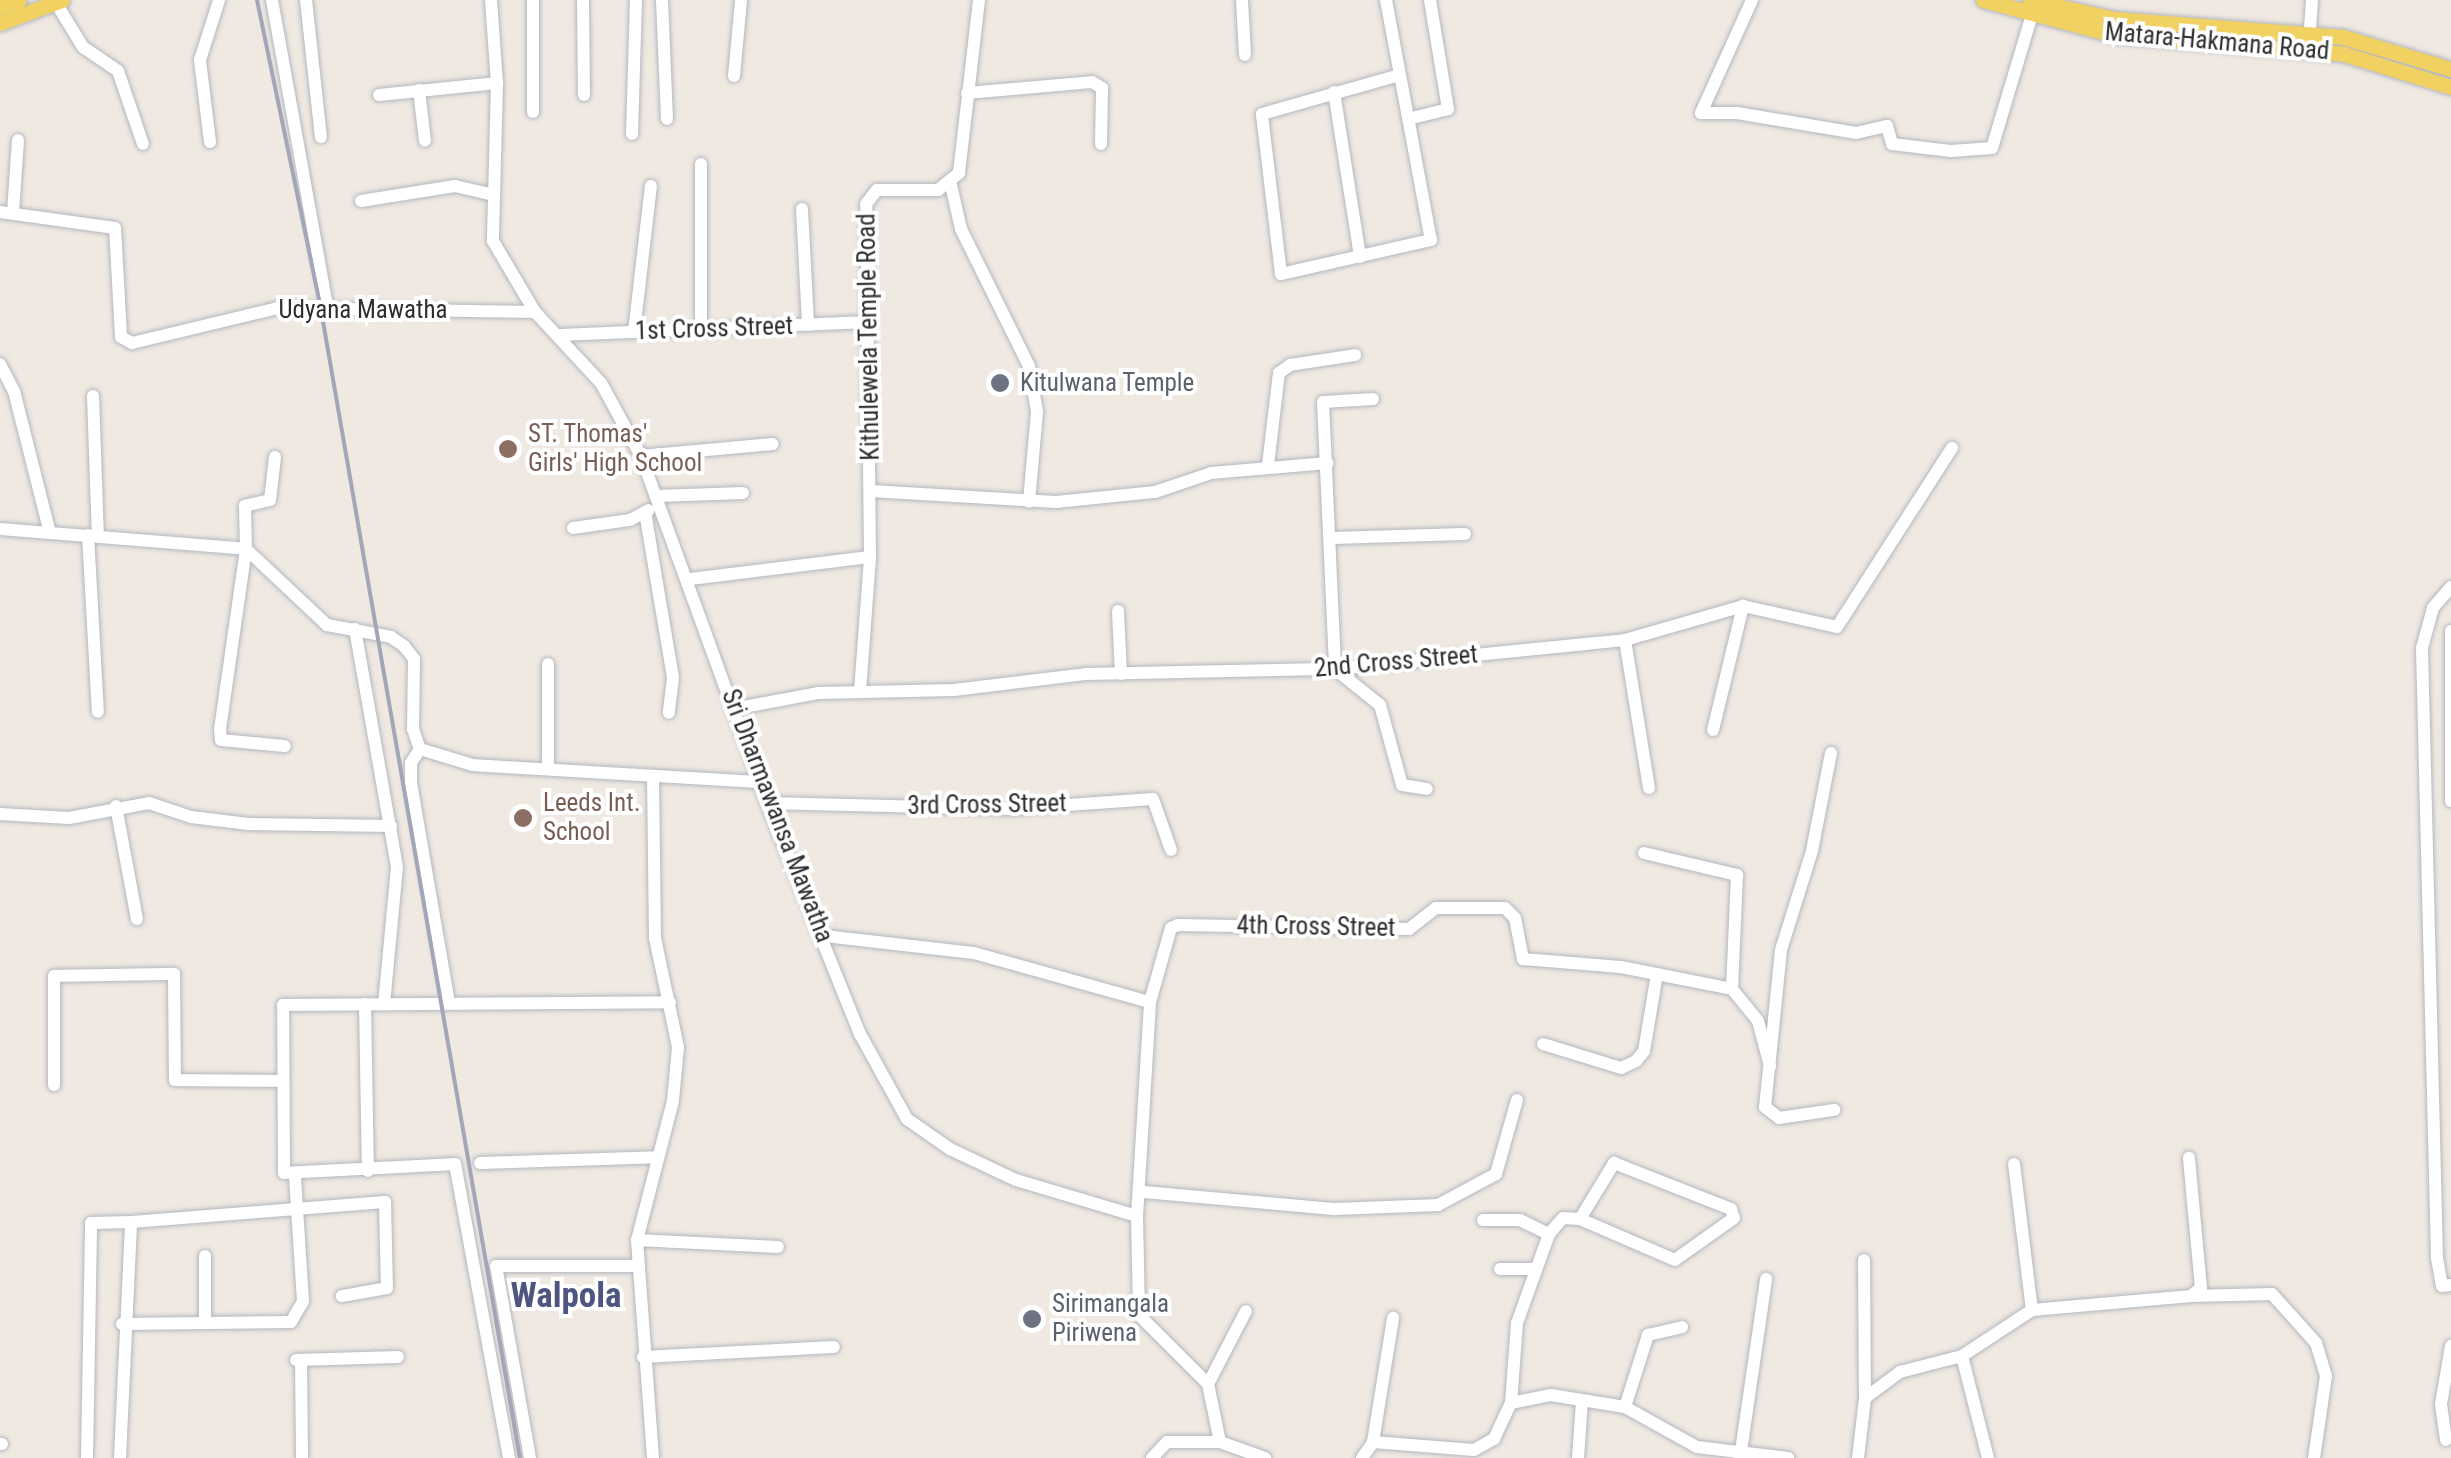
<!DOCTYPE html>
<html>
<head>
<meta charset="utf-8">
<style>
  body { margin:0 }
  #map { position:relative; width:2451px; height:1458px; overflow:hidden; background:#efe9e1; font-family:"Roboto Condensed",sans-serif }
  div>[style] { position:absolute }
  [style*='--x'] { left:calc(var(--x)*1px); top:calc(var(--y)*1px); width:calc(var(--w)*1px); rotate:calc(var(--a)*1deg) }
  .roads { filter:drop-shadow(0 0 2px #b4b7c1) drop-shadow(0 0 2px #b4b7c1) }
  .minor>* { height:12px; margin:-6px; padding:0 6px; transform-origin:6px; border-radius:6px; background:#fff }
  .major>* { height:15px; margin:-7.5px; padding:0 7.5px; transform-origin:7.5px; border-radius:7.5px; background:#f2d163 }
  .rail>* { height:4px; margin:-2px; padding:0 2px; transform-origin:2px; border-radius:2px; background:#a3a6b8 }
  .dots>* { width:28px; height:28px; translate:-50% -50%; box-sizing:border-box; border:5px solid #fff; border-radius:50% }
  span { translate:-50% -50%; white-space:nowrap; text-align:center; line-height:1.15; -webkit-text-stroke:8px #fff; paint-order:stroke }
  .street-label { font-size:25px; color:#2e2e2e }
  .worship-label { font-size:25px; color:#5b616d }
  .left { translate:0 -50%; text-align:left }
  .education-label { font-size:25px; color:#785e54 }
  .district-label { font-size:35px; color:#4d5680; font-weight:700 }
</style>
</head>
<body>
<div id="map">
  <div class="roads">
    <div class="minor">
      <div style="--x:272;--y:0;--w:315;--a:79.8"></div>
      <div style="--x:306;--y:0;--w:138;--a:83.8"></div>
      <div style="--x:491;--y:0;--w:83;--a:85.9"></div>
      <div style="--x:497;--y:83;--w:158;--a:91.5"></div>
      <div style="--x:493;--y:241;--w:82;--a:59.4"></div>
      <div style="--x:535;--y:312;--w:97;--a:47.1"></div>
      <div style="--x:601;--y:383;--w:83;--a:61.3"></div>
      <div style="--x:641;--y:456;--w:369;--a:70"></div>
      <div style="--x:767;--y:803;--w:249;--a:68.1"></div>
      <div style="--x:860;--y:1034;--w:97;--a:61.1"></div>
      <div style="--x:907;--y:1119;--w:52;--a:34.9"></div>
      <div style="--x:950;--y:1149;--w:73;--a:25.2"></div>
      <div style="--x:1016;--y:1180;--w:126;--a:16.6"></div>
      <div style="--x:1137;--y:1216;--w:99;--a:88.8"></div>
      <div style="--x:1139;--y:1315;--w:98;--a:45"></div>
      <div style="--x:1208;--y:1384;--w:59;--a:78.3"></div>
      <div style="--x:1220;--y:1442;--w:48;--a:19.6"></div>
      <div style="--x:533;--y:0;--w:112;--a:90"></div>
      <div style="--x:583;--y:0;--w:95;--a:89.4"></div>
      <div style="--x:662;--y:0;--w:119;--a:87.6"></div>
      <div style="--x:1242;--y:0;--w:55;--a:86.9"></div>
      <div style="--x:1386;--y:0;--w:244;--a:79.4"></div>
      <div style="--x:1431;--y:240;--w:154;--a:167.2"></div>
      <div style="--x:1281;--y:274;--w:161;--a:-96.8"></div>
      <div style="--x:1262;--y:114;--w:143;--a:-15.8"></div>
      <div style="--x:1752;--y:0;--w:124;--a:114.3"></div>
      <div style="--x:1701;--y:113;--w:36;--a:0"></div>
      <div style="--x:1737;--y:113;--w:121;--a:9.5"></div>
      <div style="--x:1856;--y:133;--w:32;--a:-13"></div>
      <div style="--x:1887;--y:126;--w:19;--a:74"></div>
      <div style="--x:1892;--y:144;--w:59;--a:6.8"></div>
      <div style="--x:1951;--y:151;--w:41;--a:-4.2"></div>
      <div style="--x:1992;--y:148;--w:136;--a:-73.3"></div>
      <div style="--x:56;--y:3;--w:52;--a:58.5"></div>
      <div style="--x:83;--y:47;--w:42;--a:34.4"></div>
      <div style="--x:118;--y:71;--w:77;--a:71.1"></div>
      <div style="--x:2309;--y:42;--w:42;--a:-85.9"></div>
      <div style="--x:734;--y:76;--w:76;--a:-84.7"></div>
      <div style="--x:419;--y:90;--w:51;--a:83.3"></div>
      <div style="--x:1334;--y:92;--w:167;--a:81"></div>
      <div style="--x:967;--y:93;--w:125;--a:-5"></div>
      <div style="--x:1092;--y:82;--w:12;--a:31"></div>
      <div style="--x:1102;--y:88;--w:56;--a:91"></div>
      <div style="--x:379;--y:95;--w:119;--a:-5.8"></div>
      <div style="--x:1408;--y:119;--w:41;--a:-14"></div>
      <div style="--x:1448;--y:109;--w:110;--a:-99.4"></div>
      <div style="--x:632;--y:134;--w:134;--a:-88.3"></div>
      <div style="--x:210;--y:142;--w:83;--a:-97"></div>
      <div style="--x:200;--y:60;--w:63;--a:-72.4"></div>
      <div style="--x:701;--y:164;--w:165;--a:90"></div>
      <div style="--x:951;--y:185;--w:45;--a:77.2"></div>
      <div style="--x:961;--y:229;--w:153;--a:63.6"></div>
      <div style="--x:1029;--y:366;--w:47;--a:80.1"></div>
      <div style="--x:1037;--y:412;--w:90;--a:95.1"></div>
      <div style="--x:361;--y:201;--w:95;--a:-9.1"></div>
      <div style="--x:455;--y:186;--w:36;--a:13"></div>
      <div style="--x:802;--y:209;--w:116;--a:87"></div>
      <div style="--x:0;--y:212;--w:116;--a:7.9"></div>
      <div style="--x:115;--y:228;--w:109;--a:86.8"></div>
      <div style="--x:121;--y:337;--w:13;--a:29"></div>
      <div style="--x:132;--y:343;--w:150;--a:-13.5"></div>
      <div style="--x:278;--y:308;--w:257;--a:0.9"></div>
      <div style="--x:13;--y:212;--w:72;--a:-86"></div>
      <div style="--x:634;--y:332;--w:147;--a:-83.4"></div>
      <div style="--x:560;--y:335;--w:308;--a:-2.4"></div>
      <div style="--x:0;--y:364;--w:30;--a:63"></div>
      <div style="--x:14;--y:391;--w:146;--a:75.8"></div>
      <div style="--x:93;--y:396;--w:140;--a:88"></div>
      <div style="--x:1373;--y:399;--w:50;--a:176.6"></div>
      <div style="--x:1323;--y:402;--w:267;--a:87.4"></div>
      <div style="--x:1335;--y:669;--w:58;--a:38.7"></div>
      <div style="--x:1380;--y:705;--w:83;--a:74.6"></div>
      <div style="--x:1402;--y:785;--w:25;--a:9"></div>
      <div style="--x:641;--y:456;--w:132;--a:-5.2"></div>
      <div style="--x:275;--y:457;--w:43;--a:96.6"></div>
      <div style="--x:270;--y:500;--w:26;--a:167"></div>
      <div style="--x:245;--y:506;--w:43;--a:88.7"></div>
      <div style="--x:246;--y:549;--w:182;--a:98.2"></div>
      <div style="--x:220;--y:729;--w:11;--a:85"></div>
      <div style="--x:221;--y:740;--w:64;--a:5.4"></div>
      <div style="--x:1268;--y:465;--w:93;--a:-83.2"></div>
      <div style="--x:1279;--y:373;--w:14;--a:-36"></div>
      <div style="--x:1290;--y:365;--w:66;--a:-8.7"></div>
      <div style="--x:871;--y:491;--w:185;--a:3.4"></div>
      <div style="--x:1056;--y:502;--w:100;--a:-5.8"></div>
      <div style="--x:1155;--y:492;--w:59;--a:-18.7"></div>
      <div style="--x:1211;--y:473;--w:117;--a:-4.9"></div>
      <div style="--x:657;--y:496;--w:86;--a:-2"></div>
      <div style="--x:645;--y:512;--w:168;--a:80.4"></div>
      <div style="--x:673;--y:678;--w:35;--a:97"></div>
      <div style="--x:573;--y:528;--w:58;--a:-8"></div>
      <div style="--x:630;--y:520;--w:21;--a:-28"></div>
      <div style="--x:0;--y:529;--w:247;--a:4.6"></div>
      <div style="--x:246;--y:549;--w:111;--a:43.2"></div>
      <div style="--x:327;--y:625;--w:65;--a:10.6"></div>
      <div style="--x:391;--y:637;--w:16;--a:35"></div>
      <div style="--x:404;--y:646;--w:16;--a:52"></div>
      <div style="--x:414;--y:659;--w:70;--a:90.8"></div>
      <div style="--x:413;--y:729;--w:21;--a:71"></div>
      <div style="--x:420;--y:749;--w:55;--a:16.8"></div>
      <div style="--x:473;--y:765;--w:288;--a:3.4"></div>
      <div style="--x:88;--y:535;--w:177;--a:86.8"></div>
      <div style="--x:1331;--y:538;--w:134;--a:-1.7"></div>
      <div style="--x:690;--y:579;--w:181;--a:-7"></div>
      <div style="--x:2451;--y:587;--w:28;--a:131"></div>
      <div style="--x:2433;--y:608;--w:41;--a:105.4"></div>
      <div style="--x:2422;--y:648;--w:610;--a:88.59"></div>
      <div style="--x:2437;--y:1258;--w:28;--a:80"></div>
      <div style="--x:2442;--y:1286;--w:9;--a:-6"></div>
      <div style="--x:1118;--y:611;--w:63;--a:87.3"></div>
      <div style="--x:355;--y:629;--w:242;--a:80"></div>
      <div style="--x:397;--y:867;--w:138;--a:95.4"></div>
      <div style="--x:2451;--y:631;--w:170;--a:90"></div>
      <div style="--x:1625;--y:640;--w:150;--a:80.8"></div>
      <div style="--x:860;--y:691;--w:134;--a:-85.7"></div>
      <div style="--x:870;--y:557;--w:353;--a:-90.6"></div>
      <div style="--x:866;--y:204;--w:18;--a:-52"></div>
      <div style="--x:877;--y:190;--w:61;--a:0"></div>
      <div style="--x:938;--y:190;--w:27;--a:-39"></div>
      <div style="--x:959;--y:173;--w:174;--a:-83.4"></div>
      <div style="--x:733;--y:709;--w:86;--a:-10.7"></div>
      <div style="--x:818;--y:693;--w:136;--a:-1.3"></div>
      <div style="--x:954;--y:690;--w:134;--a:-6.9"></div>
      <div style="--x:1087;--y:674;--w:248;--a:-1.2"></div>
      <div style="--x:1335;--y:669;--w:291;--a:-5.7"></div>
      <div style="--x:1625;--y:640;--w:123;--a:-16.1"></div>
      <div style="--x:1743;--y:606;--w:96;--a:12.6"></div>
      <div style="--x:1837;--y:627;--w:213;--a:-57.3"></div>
      <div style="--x:1713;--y:730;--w:128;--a:-76.4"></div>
      <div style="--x:420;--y:749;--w:17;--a:123"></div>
      <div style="--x:411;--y:763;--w:20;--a:90"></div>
      <div style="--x:411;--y:783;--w:223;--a:80.2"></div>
      <div style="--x:1831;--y:753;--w:100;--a:101"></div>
      <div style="--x:1812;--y:851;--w:104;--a:107.4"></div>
      <div style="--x:1781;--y:950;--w:158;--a:95.8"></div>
      <div style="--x:1765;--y:1107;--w:18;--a:38"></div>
      <div style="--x:1779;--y:1118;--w:56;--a:-8.3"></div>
      <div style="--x:548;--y:768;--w:104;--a:-90"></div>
      <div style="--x:653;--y:776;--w:162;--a:89.3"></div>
      <div style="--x:655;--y:938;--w:111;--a:78.1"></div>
      <div style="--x:678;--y:1047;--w:54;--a:95.3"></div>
      <div style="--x:673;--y:1101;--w:144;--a:104.5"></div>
      <div style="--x:637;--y:1240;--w:219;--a:85.8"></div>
      <div style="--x:767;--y:803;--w:244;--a:1.4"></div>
      <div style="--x:1011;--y:809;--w:142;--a:-4"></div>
      <div style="--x:1153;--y:799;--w:54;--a:70.6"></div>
      <div style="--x:116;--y:806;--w:115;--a:79.5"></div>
      <div style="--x:0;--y:814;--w:69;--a:3.3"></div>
      <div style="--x:69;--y:818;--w:81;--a:-10.6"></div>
      <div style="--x:149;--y:803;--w:44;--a:18.4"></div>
      <div style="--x:191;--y:817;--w:58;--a:6.9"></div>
      <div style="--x:249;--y:824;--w:142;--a:0.8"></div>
      <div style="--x:1644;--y:853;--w:96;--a:13.3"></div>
      <div style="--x:1737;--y:875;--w:114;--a:92.5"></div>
      <div style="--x:824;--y:936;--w:151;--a:6.5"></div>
      <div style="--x:974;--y:953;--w:183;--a:15.6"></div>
      <div style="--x:1150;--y:1002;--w:77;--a:-74.2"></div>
      <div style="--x:1171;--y:928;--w:8;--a:-23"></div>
      <div style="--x:1178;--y:925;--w:231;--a:1"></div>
      <div style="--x:1409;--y:929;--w:34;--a:-38"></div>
      <div style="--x:1436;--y:908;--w:69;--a:0"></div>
      <div style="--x:1505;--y:908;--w:14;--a:45"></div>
      <div style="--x:1515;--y:918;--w:42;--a:79"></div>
      <div style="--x:1523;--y:959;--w:98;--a:4.7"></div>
      <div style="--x:1621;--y:967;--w:113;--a:11.2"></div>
      <div style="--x:1732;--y:989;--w:41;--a:50.9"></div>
      <div style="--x:1758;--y:1021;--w:47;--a:75.1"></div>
      <div style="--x:365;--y:1004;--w:167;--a:89"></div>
      <div style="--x:1543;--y:1044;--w:82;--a:17.1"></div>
      <div style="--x:1621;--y:1068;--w:17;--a:-25"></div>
      <div style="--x:1636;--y:1061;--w:13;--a:-51"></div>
      <div style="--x:1644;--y:1051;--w:78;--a:-80.4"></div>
      <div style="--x:54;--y:1085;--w:109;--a:-90"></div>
      <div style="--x:54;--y:976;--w:120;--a:-1"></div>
      <div style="--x:174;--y:974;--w:106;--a:89.5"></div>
      <div style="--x:175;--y:1080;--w:106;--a:0.5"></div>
      <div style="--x:480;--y:1163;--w:177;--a:-1.9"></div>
      <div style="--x:2014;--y:1164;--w:147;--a:83"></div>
      <div style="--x:1144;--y:1192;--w:193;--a:5.1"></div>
      <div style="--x:1336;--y:1209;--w:102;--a:-2.2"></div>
      <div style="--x:1438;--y:1205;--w:66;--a:-28.1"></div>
      <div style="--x:1496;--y:1174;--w:77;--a:-74.2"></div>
      <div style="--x:1137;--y:1216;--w:214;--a:-86.5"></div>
      <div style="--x:1483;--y:1220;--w:37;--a:0"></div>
      <div style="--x:1520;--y:1220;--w:32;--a:26"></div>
      <div style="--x:637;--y:1240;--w:141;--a:2.8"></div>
      <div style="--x:1864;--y:1260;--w:137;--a:89.6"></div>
      <div style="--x:1500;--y:1269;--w:36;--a:0"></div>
      <div style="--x:2191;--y:1296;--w:81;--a:-1.4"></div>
      <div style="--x:2272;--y:1294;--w:66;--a:48.1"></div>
      <div style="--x:2316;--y:1343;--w:34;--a:73"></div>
      <div style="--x:2326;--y:1376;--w:83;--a:98.3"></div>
      <div style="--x:205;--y:1323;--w:67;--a:-90"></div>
      <div style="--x:122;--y:1324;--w:169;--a:-0.7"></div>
      <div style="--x:291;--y:1322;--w:24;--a:-60"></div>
      <div style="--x:303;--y:1301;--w:125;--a:-93.7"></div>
      <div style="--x:1962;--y:1356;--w:105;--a:75.7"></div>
      <div style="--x:643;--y:1357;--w:191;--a:-3"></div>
      <div style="--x:296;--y:1360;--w:102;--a:-1.7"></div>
      <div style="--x:301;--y:1360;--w:98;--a:89.4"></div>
      <div style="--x:1208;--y:1384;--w:82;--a:-62.5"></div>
      <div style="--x:1511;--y:1403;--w:80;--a:-85.7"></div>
      <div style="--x:1517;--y:1323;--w:95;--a:-70.2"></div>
      <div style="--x:1549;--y:1234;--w:21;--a:-49"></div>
      <div style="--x:1563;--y:1218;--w:17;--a:3"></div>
      <div style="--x:1580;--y:1219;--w:66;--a:-58.7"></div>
      <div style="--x:1614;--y:1163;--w:126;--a:21.5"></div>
      <div style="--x:1731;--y:1209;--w:9;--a:72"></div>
      <div style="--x:1734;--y:1218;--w:72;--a:144.6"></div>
      <div style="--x:1675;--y:1260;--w:103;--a:-156.7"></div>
      <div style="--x:1625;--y:1407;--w:76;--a:-72.3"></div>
      <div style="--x:1648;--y:1335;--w:35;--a:-13"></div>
      <div style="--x:2446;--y:1440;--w:36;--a:-98"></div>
      <div style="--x:2441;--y:1404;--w:59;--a:-80.2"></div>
      <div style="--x:1373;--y:1442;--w:101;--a:4.5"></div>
      <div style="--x:1474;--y:1450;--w:23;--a:-29"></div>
      <div style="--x:1494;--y:1439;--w:40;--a:-65"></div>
      <div style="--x:1511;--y:1403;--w:41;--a:-11.3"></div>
      <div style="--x:1551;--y:1395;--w:75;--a:9.2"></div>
      <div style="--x:1625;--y:1407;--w:82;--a:29.1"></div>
      <div style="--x:1697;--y:1447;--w:92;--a:6.9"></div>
      <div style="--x:0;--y:1444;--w:2;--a:0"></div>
      <div style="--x:87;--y:1458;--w:235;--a:-89"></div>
      <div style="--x:91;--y:1223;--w:40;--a:-1.4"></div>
      <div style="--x:120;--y:1458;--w:236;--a:-87.3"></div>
      <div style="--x:131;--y:1222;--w:255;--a:-4.5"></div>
      <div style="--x:385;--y:1202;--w:86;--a:88.7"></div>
      <div style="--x:387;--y:1288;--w:46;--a:169.9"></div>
      <div style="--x:509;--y:1458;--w:299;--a:-100.4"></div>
      <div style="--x:455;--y:1164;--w:171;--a:177"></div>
      <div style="--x:284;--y:1173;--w:168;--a:-90.3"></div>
      <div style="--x:283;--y:1005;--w:387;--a:-0.4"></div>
      <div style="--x:530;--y:1458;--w:195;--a:-100"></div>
      <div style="--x:496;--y:1266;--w:143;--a:0"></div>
      <div style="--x:1152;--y:1458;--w:22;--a:-47"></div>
      <div style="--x:1167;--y:1442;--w:53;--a:0"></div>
      <div style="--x:1362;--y:1458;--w:19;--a:-55"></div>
      <div style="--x:1373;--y:1442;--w:126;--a:-80.8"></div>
      <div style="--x:1578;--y:1458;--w:57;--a:-86"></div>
      <div style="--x:1740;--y:1458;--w:181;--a:-81.7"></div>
      <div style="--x:1858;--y:1458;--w:60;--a:-83.3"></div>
      <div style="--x:1865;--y:1398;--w:44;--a:-36.6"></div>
      <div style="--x:1900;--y:1372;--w:64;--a:-14.5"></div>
      <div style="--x:1962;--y:1356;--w:84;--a:-33.3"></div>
      <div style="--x:2032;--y:1310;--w:160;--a:-5"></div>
      <div style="--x:2191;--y:1296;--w:13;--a:-39"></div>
      <div style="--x:2201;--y:1288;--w:131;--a:-95.3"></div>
    </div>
    <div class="major">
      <div style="--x:1983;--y:0;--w:137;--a:14.9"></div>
      <div style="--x:2115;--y:35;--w:230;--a:4.7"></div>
      <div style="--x:2344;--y:54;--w:112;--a:17.1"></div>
      <div style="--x:2030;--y:0;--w:87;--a:12.6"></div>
      <div style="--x:2115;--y:19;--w:229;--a:4.5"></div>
      <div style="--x:2343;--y:37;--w:113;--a:16.5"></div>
      <div style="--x:0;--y:7;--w:20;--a:-20"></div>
      <div style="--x:0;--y:23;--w:66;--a:-20.4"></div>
    </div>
  </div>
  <div class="rail">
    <div style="--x:257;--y:0;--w:317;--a:78.3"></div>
    <div style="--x:321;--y:310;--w:1165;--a:80.17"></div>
  </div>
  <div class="dots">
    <div style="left:1000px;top:383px;background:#6b7280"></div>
    <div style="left:508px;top:449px;background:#8d6e63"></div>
    <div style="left:523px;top:818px;background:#8d6e63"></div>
    <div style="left:1032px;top:1319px;background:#6b7280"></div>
  </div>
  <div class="street-label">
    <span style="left:2217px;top:42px;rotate:5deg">Matara-Hakmana Road</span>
    <span style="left:363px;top:310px">Udyana Mawatha</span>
    <span style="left:714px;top:329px;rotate:-2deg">1st Cross Street</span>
    <span style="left:869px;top:337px;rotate:-91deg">Kithulewela Temple Road</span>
    <span style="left:1396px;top:662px;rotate:-5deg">2nd Cross Street</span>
    <span style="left:987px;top:805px;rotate:-1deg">3rd Cross Street</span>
    <span style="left:777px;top:816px;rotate:69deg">Sri Dharmawansa Mawatha</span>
    <span style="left:1316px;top:927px;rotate:1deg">4th Cross Street</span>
  </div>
  <div class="worship-label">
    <span class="left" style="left:1020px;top:383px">Kitulwana Temple</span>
    <span class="left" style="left:1052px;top:1319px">Sirimangala<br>Piriwena</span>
  </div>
  <div class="education-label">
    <span class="left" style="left:528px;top:449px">ST. Thomas'<br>Girls' High School</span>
    <span class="left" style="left:543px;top:818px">Leeds Int.<br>School</span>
  </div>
  <div class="district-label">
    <span style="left:566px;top:1296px">Walpola</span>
  </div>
</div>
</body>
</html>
